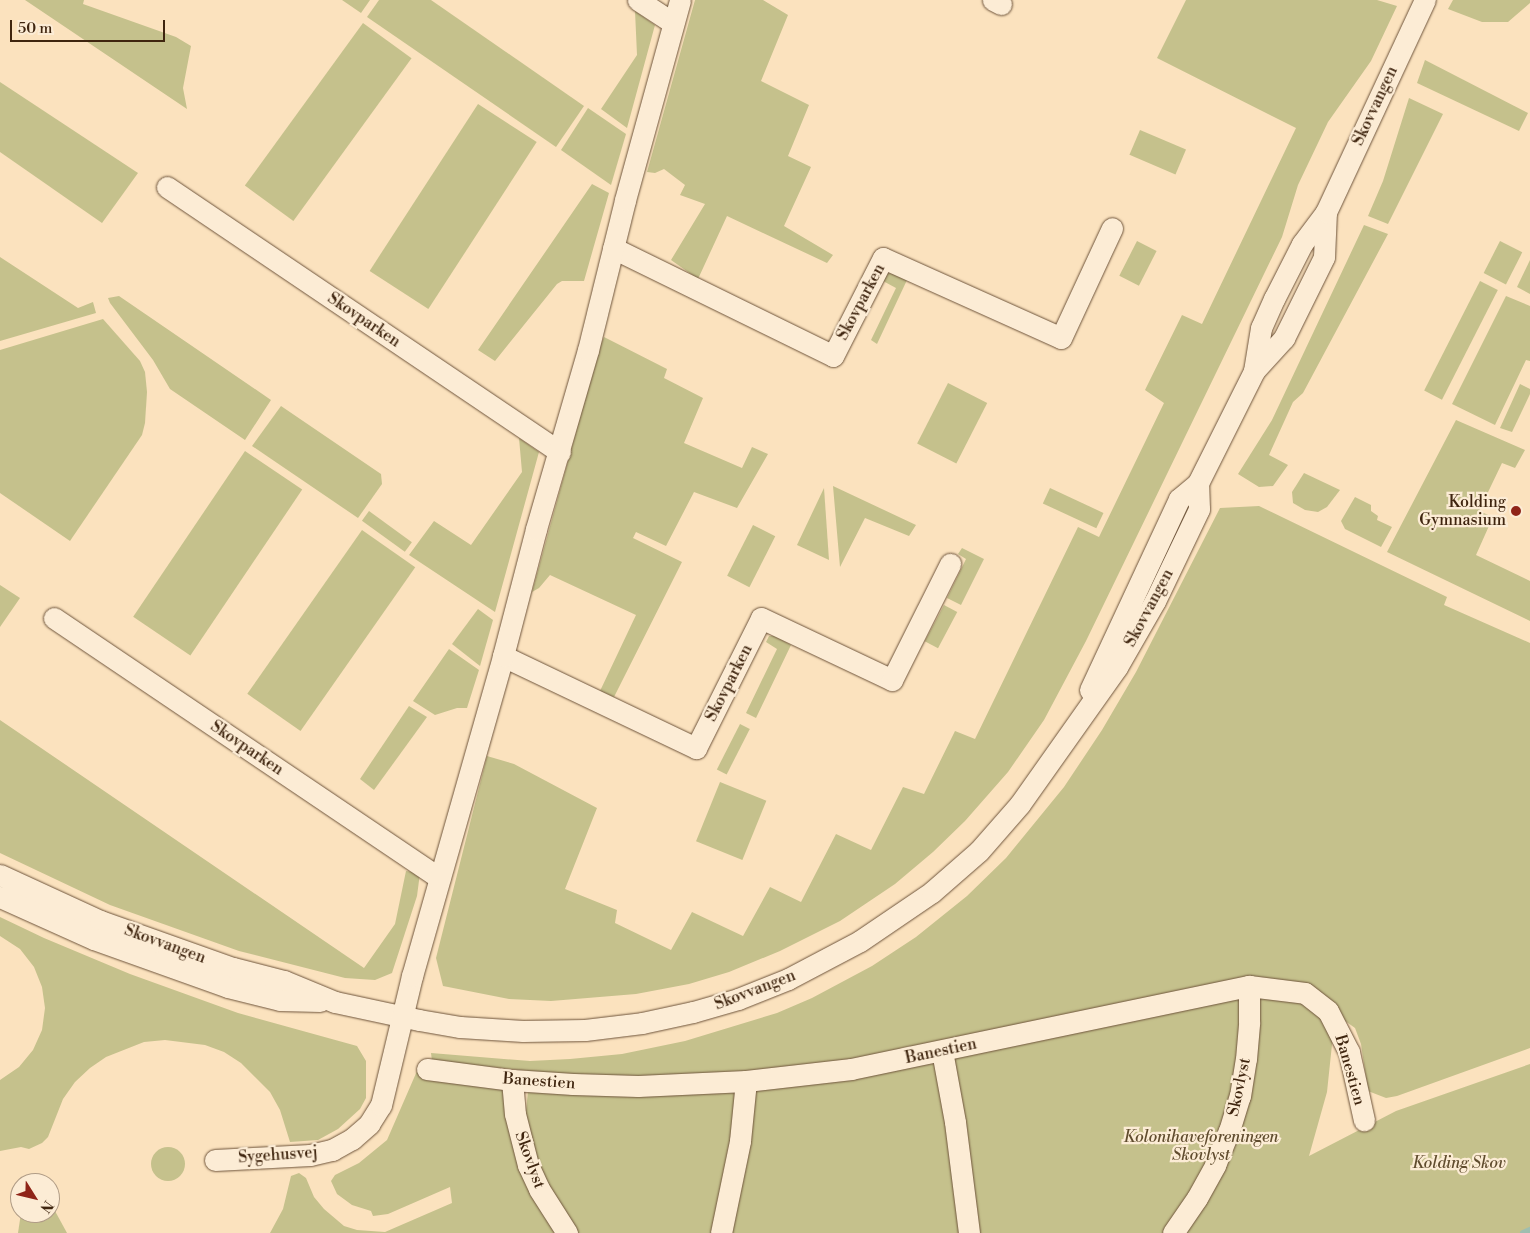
<!DOCTYPE html>
<html>
<head>
<meta charset="utf-8">
<style>
  body { margin:0 }
  #map { position:relative; width:1530px; height:1233px; overflow:hidden; background:#fbe2be; font-family:"Libre Bodoni",serif }
  div>[style] { position:absolute }
  [style*='--x'] { left:calc(var(--x)*1px); top:calc(var(--y)*1px); width:calc(var(--w)*1px); rotate:calc(var(--a)*1deg) }
  .green>* { inset:0; background:#c5c18c; transform-origin:0 0 }
  .round { border-radius:50% }
  .stream>* { height:6px; margin:-3px; padding:0 3px; transform-origin:3px; border-radius:3px; background:#9fbeb0 }
  .roads { filter:drop-shadow(0 0 1px #6e543b) drop-shadow(0 0 1px #6e543b) }
  .minor>* { height:21px; margin:-10.5px; padding:0 10.5px; transform-origin:10.5px; border-radius:10.5px; background:#fcecd5 }
  .dots>* { width:14px; height:14px; translate:-50% -50%; box-sizing:border-box; border:2px solid #fcecd5; border-radius:50% }
  span { translate:-50% -50%; white-space:nowrap; text-align:center; line-height:1.15; -webkit-text-stroke:4.5px #fcecd5; paint-order:stroke }
  .street-label { font-size:16px; color:#3f250f }
  .poi-label { font-size:16px; color:#3f250f }
  .right { translate:-100% -50%; text-align:right }
  .park-label { font-size:16px; color:#604c2e; font-style:italic }
  .north { position:absolute; left:10px; top:1173px; width:50px; height:50px; box-sizing:border-box; background:#fcecd5; border:1px solid #b09c86; border-radius:50%; rotate:126deg; font-size:14px; font-weight:700; line-height:20px; text-align:center; color:#3f250f }
  .north::after { content:''; display:block; margin:auto; width:18px; height:22px; background:#8f2418; clip-path:polygon(50% 0,100% 100%,50% 72%,0 100%) }
  .scale { position:absolute; left:10px; top:20px; width:155px; height:22px; box-sizing:border-box; border:2px solid #3f250f; border-top:0; padding-left:6px; font-size:15px; line-height:18px; white-space:nowrap; color:#3f250f; -webkit-text-stroke:4px #fcecd5; paint-order:stroke }
</style>
</head>
<body>
<div id="map">
  <div class="green">
    <div style="clip-path:polygon(25px 0,84px 0,83px 4px,176px 37px,191px 46px,183px 88px,187px 109px)"></div>
    <div style="clip-path:polygon(342px 0,370px 0,361px 13px)"></div>
    <div style="clip-path:polygon(379px 0,431px 0,584px 106px,556px 147px,367px 17px)"></div>
    <div style="clip-path:polygon(695px 0,763px 0,788px 15px,761px 81px,809px 105px,788px 156px,811px 167px,784px 226px,833px 255px,827px 263px,727px 216px,698px 279px,671px 260px,705px 204px,680px 195px,685px 185px,664px 169px,655px 173px,647px 172px)"></div>
    <div style="clip-path:polygon(1186px 0,1377px 0,1397px 6px,1371px 61px,1328px 122px,1298px 185px,1282px 237px,1086px 641px,1044px 720px,1008px 772px,965px 821px,933px 852px,895px 884px,840px 921px,780px 951px,729px 972px,689px 984px,636px 994px,551px 1001px,509px 999px,443px 986px,436px 958px,487px 756px,514px 764px,597px 808px,565px 889px,617px 910px,615px 923px,671px 950px,692px 912px,743px 936px,770px 887px,801px 902px,836px 834px,871px 850px,903px 787px,924px 794px,955px 731px,975px 739px,1078px 527px,1099px 537px,1164px 403px,1145px 390px,1182px 315px,1202px 324px,1296px 128px,1157px 58px)"></div>
    <div style="clip-path:polygon(1453px 0,1530px 0,1530px 3px,1508px 22px,1482px 22px,1448px 9px)"></div>
    <div style="clip-path:polygon(635px 11px,655px 25px,627px 128px,601px 109px,637px 55px)"></div>
    <div style="left:363px;top:23px;width:60px;height:201px;rotate:36deg"></div>
    <div style="clip-path:polygon(1425px 60px,1528px 113px,1519px 131px,1417px 83px)"></div>
    <div style="clip-path:polygon(0 82px,138px 173px,102px 223px,0 152px)"></div>
    <div style="clip-path:polygon(1409px 98px,1443px 114px,1388px 224px,1368px 216px,1383px 181px)"></div>
    <div style="left:478px;top:104px;width:70px;height:199px;rotate:33deg"></div>
    <div style="clip-path:polygon(588px 108px,626px 134px,611px 185px,561px 150px)"></div>
    <div style="left:1140px;top:130px;width:50px;height:27px;rotate:23deg"></div>
    <div style="clip-path:polygon(592px 184px,609px 193px,584px 281px,562px 281px,557px 284px,495px 361px,478px 350px)"></div>
    <div style="clip-path:polygon(1364px 225px,1388px 234px,1303px 393px,1293px 402px,1269px 455px,1288px 465px,1273px 486px,1259px 487px,1238px 474px,1272px 420px)"></div>
    <div style="left:1137px;top:241px;width:22px;height:39px;rotate:27deg"></div>
    <div style="left:1500px;top:241px;width:25px;height:36px;rotate:27deg"></div>
    <div style="clip-path:polygon(0 257px,78px 308px,93px 302px,96px 313px,0 341px)"></div>
    <div style="clip-path:polygon(1530px 260px,1530px 294px,1517px 287px)"></div>
    <div style="clip-path:polygon(887px 273px,896px 274px,907px 280px,877px 344px,871px 340px,896px 288px,883px 281px)"></div>
    <div style="left:1480px;top:281px;width:20px;height:123px;rotate:27deg"></div>
    <div style="clip-path:polygon(119px 296px,271px 400px,245px 440px,170px 389px,153px 360px,110px 303px,108px 298px)"></div>
    <div style="clip-path:polygon(1506px 296px,1530px 306px,1530px 361px,1526px 360px,1495px 425px,1452px 404px)"></div>
    <div style="clip-path:polygon(103px 319px,140px 361px,145px 372px,147px 392px,145px 423px,142px 435px,70px 541px,0 493px,0 350px)"></div>
    <div style="clip-path:polygon(604px 337px,667px 369px,664px 378px,703px 398px,684px 443px,742px 468px,752px 447px,768px 454px,737px 508px,694px 492px,666px 546px,636px 532px,633px 538px,682px 562px,614px 697px,600px 691px,636px 615px,550px 575px,539px 588px,532px 592px,599px 348px)"></div>
    <div style="left:948px;top:383px;width:44px;height:68px;rotate:27deg"></div>
    <div style="clip-path:polygon(1520px 384px,1530px 389px,1530px 394px,1512px 432px,1500px 428px)"></div>
    <div style="clip-path:polygon(281px 406px,381px 474px,382px 484px,358px 518px,252px 446px)"></div>
    <div style="clip-path:polygon(1456px 420px,1525px 450px,1515px 468px,1502px 463px,1479px 511px,1493px 517px,1476px 555px,1530px 581px,1530px 621px,1387px 552px)"></div>
    <div style="clip-path:polygon(519px 438px,539px 452px,495px 612px,409px 555px,434px 521px,471px 545px,522px 472px)"></div>
    <div style="left:245px;top:451px;width:69px;height:200px;rotate:34deg"></div>
    <div style="clip-path:polygon(1304px 473px,1340px 490px,1327px 507px,1318px 512px,1305px 510px,1293px 503px,1292px 492px)"></div>
    <div style="clip-path:polygon(833px 486px,916px 525px,909px 536px,865px 518px,840px 567px)"></div>
    <div style="clip-path:polygon(824px 488px,829px 560px,797px 545px)"></div>
    <div style="left:1050px;top:488px;width:59px;height:17px;rotate:25deg"></div>
    <div style="clip-path:polygon(1355px 497px,1371px 505px,1371px 511px,1378px 516px,1377px 520px,1392px 527px,1381px 547px,1345px 529px,1341px 521px)"></div>
    <div style="clip-path:polygon(1259px 506px,1447px 597px,1444px 605px,1530px 643px,1530px 1048px,1397px 1096px,1386px 1098px,1368px 1091px,1361px 1044px,1355px 1028px,1341px 1018px,1333px 1035px,1327px 1092px,1309px 1156px,1396px 1111px,1530px 1064px,1530px 1233px,270px 1233px,283px 1209px,291px 1176px,299px 1173px,306px 1178px,314px 1197px,324px 1209px,344px 1226px,357px 1230px,385px 1232px,452px 1203px,450px 1187px,388px 1214px,373px 1216px,371px 1211px,352px 1205px,337px 1194px,331px 1181px,335px 1175px,359px 1163px,387px 1140px,417px 1071px,508px 1083px,507px 1109px,526px 1111px,530px 1071px,432px 1061px,431px 1053px,530px 1061px,570px 1059px,622px 1054px,685px 1041px,777px 1013px,812px 998px,872px 966px,916px 937px,967px 896px,1006px 858px,1064px 787px,1102px 730px,1136px 672px,1220px 508px)"></div>
    <div style="left:369px;top:511px;width:53px;height:12px;rotate:36deg"></div>
    <div style="left:753px;top:525px;width:25px;height:57px;rotate:27deg"></div>
    <div style="left:362px;top:530px;width:65px;height:200px;rotate:35deg"></div>
    <div style="clip-path:polygon(962px 548px,984px 559px,961px 605px,947px 598px,966px 559px,958px 554px)"></div>
    <div style="clip-path:polygon(0 585px,20px 598px,0 627px)"></div>
    <div style="left:944px;top:605px;width:15px;height:41px;rotate:28deg"></div>
    <div style="clip-path:polygon(478px 609px,493px 620px,480px 666px,452px 644px)"></div>
    <div style="clip-path:polygon(769px 636px,775px 636px,791px 645px,756px 718px,746px 713px,777px 649px,766px 642px)"></div>
    <div style="clip-path:polygon(449px 649px,479px 670px,467px 708px,457px 708px,435px 715px,413px 701px)"></div>
    <div style="clip-path:polygon(409px 706px,427px 717px,374px 790px,360px 779px)"></div>
    <div style="clip-path:polygon(0 720px,364px 968px,395px 924px,406px 871px,420px 873px,417px 896px,392px 973px,375px 980px,345px 978px,239px 951px,110px 905px,0 853px)"></div>
    <div style="left:740px;top:724px;width:11px;height:51px;rotate:27deg"></div>
    <div style="left:720px;top:782px;width:50px;height:64px;rotate:22deg"></div>
    <div style="clip-path:polygon(0 917px,44px 938px,130px 974px,238px 1013px,357px 1046px,366px 1061px,366px 1098px,360px 1109px,338px 1129px,318px 1140px,290px 1142px,280px 1110px,270px 1092px,241px 1063px,224px 1052px,205px 1045px,165px 1040px,144px 1042px,106px 1057px,90px 1068px,75px 1082px,63px 1099px,48px 1137px,42px 1143px,29px 1149px,21px 1147px,0 1151px,0 1080px,19px 1067px,33px 1050px,42px 1030px,45px 1008px,42px 987px,34px 967px,20px 949px,0 936px)"></div>
    <div class="round" style="left:151px;top:1147px;width:34px;height:34px"></div>
    <div style="clip-path:polygon(50px 1211px,55px 1211px,67px 1233px,18px 1233px,21px 1213px)"></div>
  </div>
  <div class="stream">
    <div style="--x:1523;--y:1233;--w:8;--a:-23"></div>
  </div>
  <div class="roads">
    <div class="minor">
      <div style="--x:638;--y:0;--w:42;--a:33.3"></div>
      <div style="--x:993;--y:0;--w:9;--a:27"></div>
      <div style="--x:167;--y:187;--w:474;--a:34"></div>
      <div style="--x:613;--y:248;--w:245;--a:26.1"></div>
      <div style="--x:833;--y:356;--w:110;--a:-63"></div>
      <div style="--x:883;--y:258;--w:195;--a:24.2"></div>
      <div style="--x:1061;--y:338;--w:121;--a:-65.1"></div>
      <div style="--x:1254;--y:371;--w:45;--a:-47.7"></div>
      <div style="--x:1284;--y:338;--w:90;--a:-63.7"></div>
      <div style="--x:1324;--y:257;--w:45;--a:-87.5"></div>
      <div style="--x:54;--y:618;--w:465;--a:34"></div>
      <div style="--x:503;--y:656;--w:214;--a:25.5"></div>
      <div style="--x:696;--y:748;--w:145;--a:-63.4"></div>
      <div style="--x:761;--y:618;--w:145;--a:25.3"></div>
      <div style="--x:892;--y:680;--w:130;--a:-63.4"></div>
      <div style="--x:1090;--y:690;--w:211;--a:-65"></div>
      <div style="--x:1179;--y:499;--w:25;--a:-40"></div>
      <div style="--x:1198;--y:483;--w:125;--a:-63.4"></div>
      <div style="--x:1254;--y:371;--w:44;--a:-80.8"></div>
      <div style="--x:1261;--y:328;--w:32;--a:-66"></div>
      <div style="--x:1274;--y:299;--w:62;--a:-63"></div>
      <div style="--x:1302;--y:244;--w:40;--a:-53"></div>
      <div style="--x:1326;--y:212;--w:234;--a:-65"></div>
      <div style="--x:0;--y:875;--w:110;--a:24.7"></div>
      <div style="--x:100;--y:921;--w:141;--a:19.5"></div>
      <div style="--x:233;--y:968;--w:53;--a:14.3"></div>
      <div style="--x:284;--y:981;--w:55;--a:22.4"></div>
      <div style="--x:335;--y:1002;--w:86;--a:12.1"></div>
      <div style="--x:419;--y:1020;--w:42;--a:9.7"></div>
      <div style="--x:460;--y:1027;--w:63;--a:3.6"></div>
      <div style="--x:523;--y:1031;--w:62;--a:-0.9"></div>
      <div style="--x:585;--y:1030;--w:57;--a:-7"></div>
      <div style="--x:642;--y:1023;--w:52;--a:-12.2"></div>
      <div style="--x:693;--y:1012;--w:47;--a:-16.1"></div>
      <div style="--x:738;--y:999;--w:54;--a:-21.8"></div>
      <div style="--x:788;--y:979;--w:81;--a:-27.8"></div>
      <div style="--x:860;--y:941;--w:87;--a:-34.2"></div>
      <div style="--x:932;--y:892;--w:62;--a:-41.1"></div>
      <div style="--x:979;--y:851;--w:62;--a:-48.9"></div>
      <div style="--x:1020;--y:804;--w:168;--a:-54.7"></div>
      <div style="--x:1117;--y:667;--w:76;--a:-60.1"></div>
      <div style="--x:1155;--y:601;--w:102;--a:-64.4"></div>
      <div style="--x:1199;--y:509;--w:26;--a:-92"></div>
      <div style="--x:0;--y:897;--w:103;--a:24.1"></div>
      <div style="--x:94;--y:939;--w:142;--a:19.7"></div>
      <div style="--x:228;--y:987;--w:54;--a:14"></div>
      <div style="--x:280;--y:1000;--w:40;--a:1.4"></div>
      <div style="--x:942;--y:1051;--w:72;--a:79.6"></div>
      <div style="--x:955;--y:1122;--w:112;--a:82.8"></div>
      <div style="--x:427;--y:1069;--w:86;--a:7.4"></div>
      <div style="--x:512;--y:1080;--w:61;--a:3.8"></div>
      <div style="--x:573;--y:1084;--w:65;--a:1.8"></div>
      <div style="--x:638;--y:1086;--w:108;--a:-2.7"></div>
      <div style="--x:746;--y:1081;--w:106;--a:-6.5"></div>
      <div style="--x:851;--y:1069;--w:407;--a:-11.8"></div>
      <div style="--x:1249;--y:986;--w:56;--a:7.1"></div>
      <div style="--x:1305;--y:993;--w:29;--a:38"></div>
      <div style="--x:1328;--y:1011;--w:46;--a:62.9"></div>
      <div style="--x:1349;--y:1052;--w:70;--a:77.6"></div>
      <div style="--x:512;--y:1080;--w:34;--a:85"></div>
      <div style="--x:515;--y:1114;--w:53;--a:75.7"></div>
      <div style="--x:528;--y:1165;--w:26;--a:65"></div>
      <div style="--x:539;--y:1189;--w:52;--a:57.5"></div>
      <div style="--x:215;--y:1160;--w:95;--a:-3"></div>
      <div style="--x:310;--y:1155;--w:23;--a:-13"></div>
      <div style="--x:332;--y:1150;--w:23;--a:-29"></div>
      <div style="--x:352;--y:1139;--w:23;--a:-41"></div>
      <div style="--x:369;--y:1124;--w:22;--a:-58"></div>
      <div style="--x:381;--y:1105;--w:133;--a:-76.5"></div>
      <div style="--x:412;--y:976;--w:333;--a:-74.1"></div>
      <div style="--x:503;--y:656;--w:131;--a:-75.4"></div>
      <div style="--x:536;--y:529;--w:186;--a:-73.8"></div>
      <div style="--x:588;--y:350;--w:154;--a:-76.1"></div>
      <div style="--x:625;--y:200;--w:207;--a:-74.6"></div>
      <div style="--x:721;--y:1233;--w:94;--a:-78.3"></div>
      <div style="--x:740;--y:1141;--w:60;--a:-84.3"></div>
      <div style="--x:1173;--y:1233;--w:42;--a:-55.6"></div>
      <div style="--x:1197;--y:1198;--w:38;--a:-61"></div>
      <div style="--x:1215;--y:1165;--w:37;--a:-68"></div>
      <div style="--x:1229;--y:1131;--w:37;--a:-73"></div>
      <div style="--x:1240;--y:1096;--w:37;--a:-81"></div>
      <div style="--x:1246;--y:1059;--w:37;--a:-85"></div>
      <div style="--x:1249;--y:1022;--w:36;--a:-90"></div>
    </div>
  </div>
  <div class="dots">
    <div style="left:1516px;top:511px;background:#8f2418"></div>
  </div>
  <div class="street-label">
    <span style="left:1375px;top:106px;rotate:-65deg">Skovvangen</span>
    <span style="left:861px;top:302px;rotate:-62deg">Skovparken</span>
    <span style="left:364px;top:320px;rotate:34deg">Skovparken</span>
    <span style="left:1149px;top:608px;rotate:-62deg">Skovvangen</span>
    <span style="left:729px;top:683px;rotate:-63deg">Skovparken</span>
    <span style="left:247px;top:748px;rotate:34deg">Skovparken</span>
    <span style="left:165px;top:944px;rotate:20deg">Skovvangen</span>
    <span style="left:755px;top:990px;rotate:-21deg">Skovvangen</span>
    <span style="left:941px;top:1051px;rotate:-12deg">Banestien</span>
    <span style="left:1350px;top:1070px;rotate:74deg">Banestien</span>
    <span style="left:539px;top:1081px;rotate:4deg">Banestien</span>
    <span style="left:1239px;top:1087px;rotate:-78deg">Skovlyst</span>
    <span style="left:278px;top:1155px;rotate:-4deg">Sygehusvej</span>
    <span style="left:530px;top:1160px;rotate:70deg">Skovlyst</span>
  </div>
  <div class="poi-label">
    <span class="right" style="left:1506px;top:511px">Kolding<br>Gymnasium</span>
  </div>
  <div class="park-label">
    <span style="left:1201px;top:1146px">Kolonihaveforeningen<br>Skovlyst</span>
    <span style="left:1459px;top:1163px">Kolding Skov</span>
  </div>
  <div class="north">N</div>
  <div class="scale">50 m</div>
</div>
</body>
</html>
